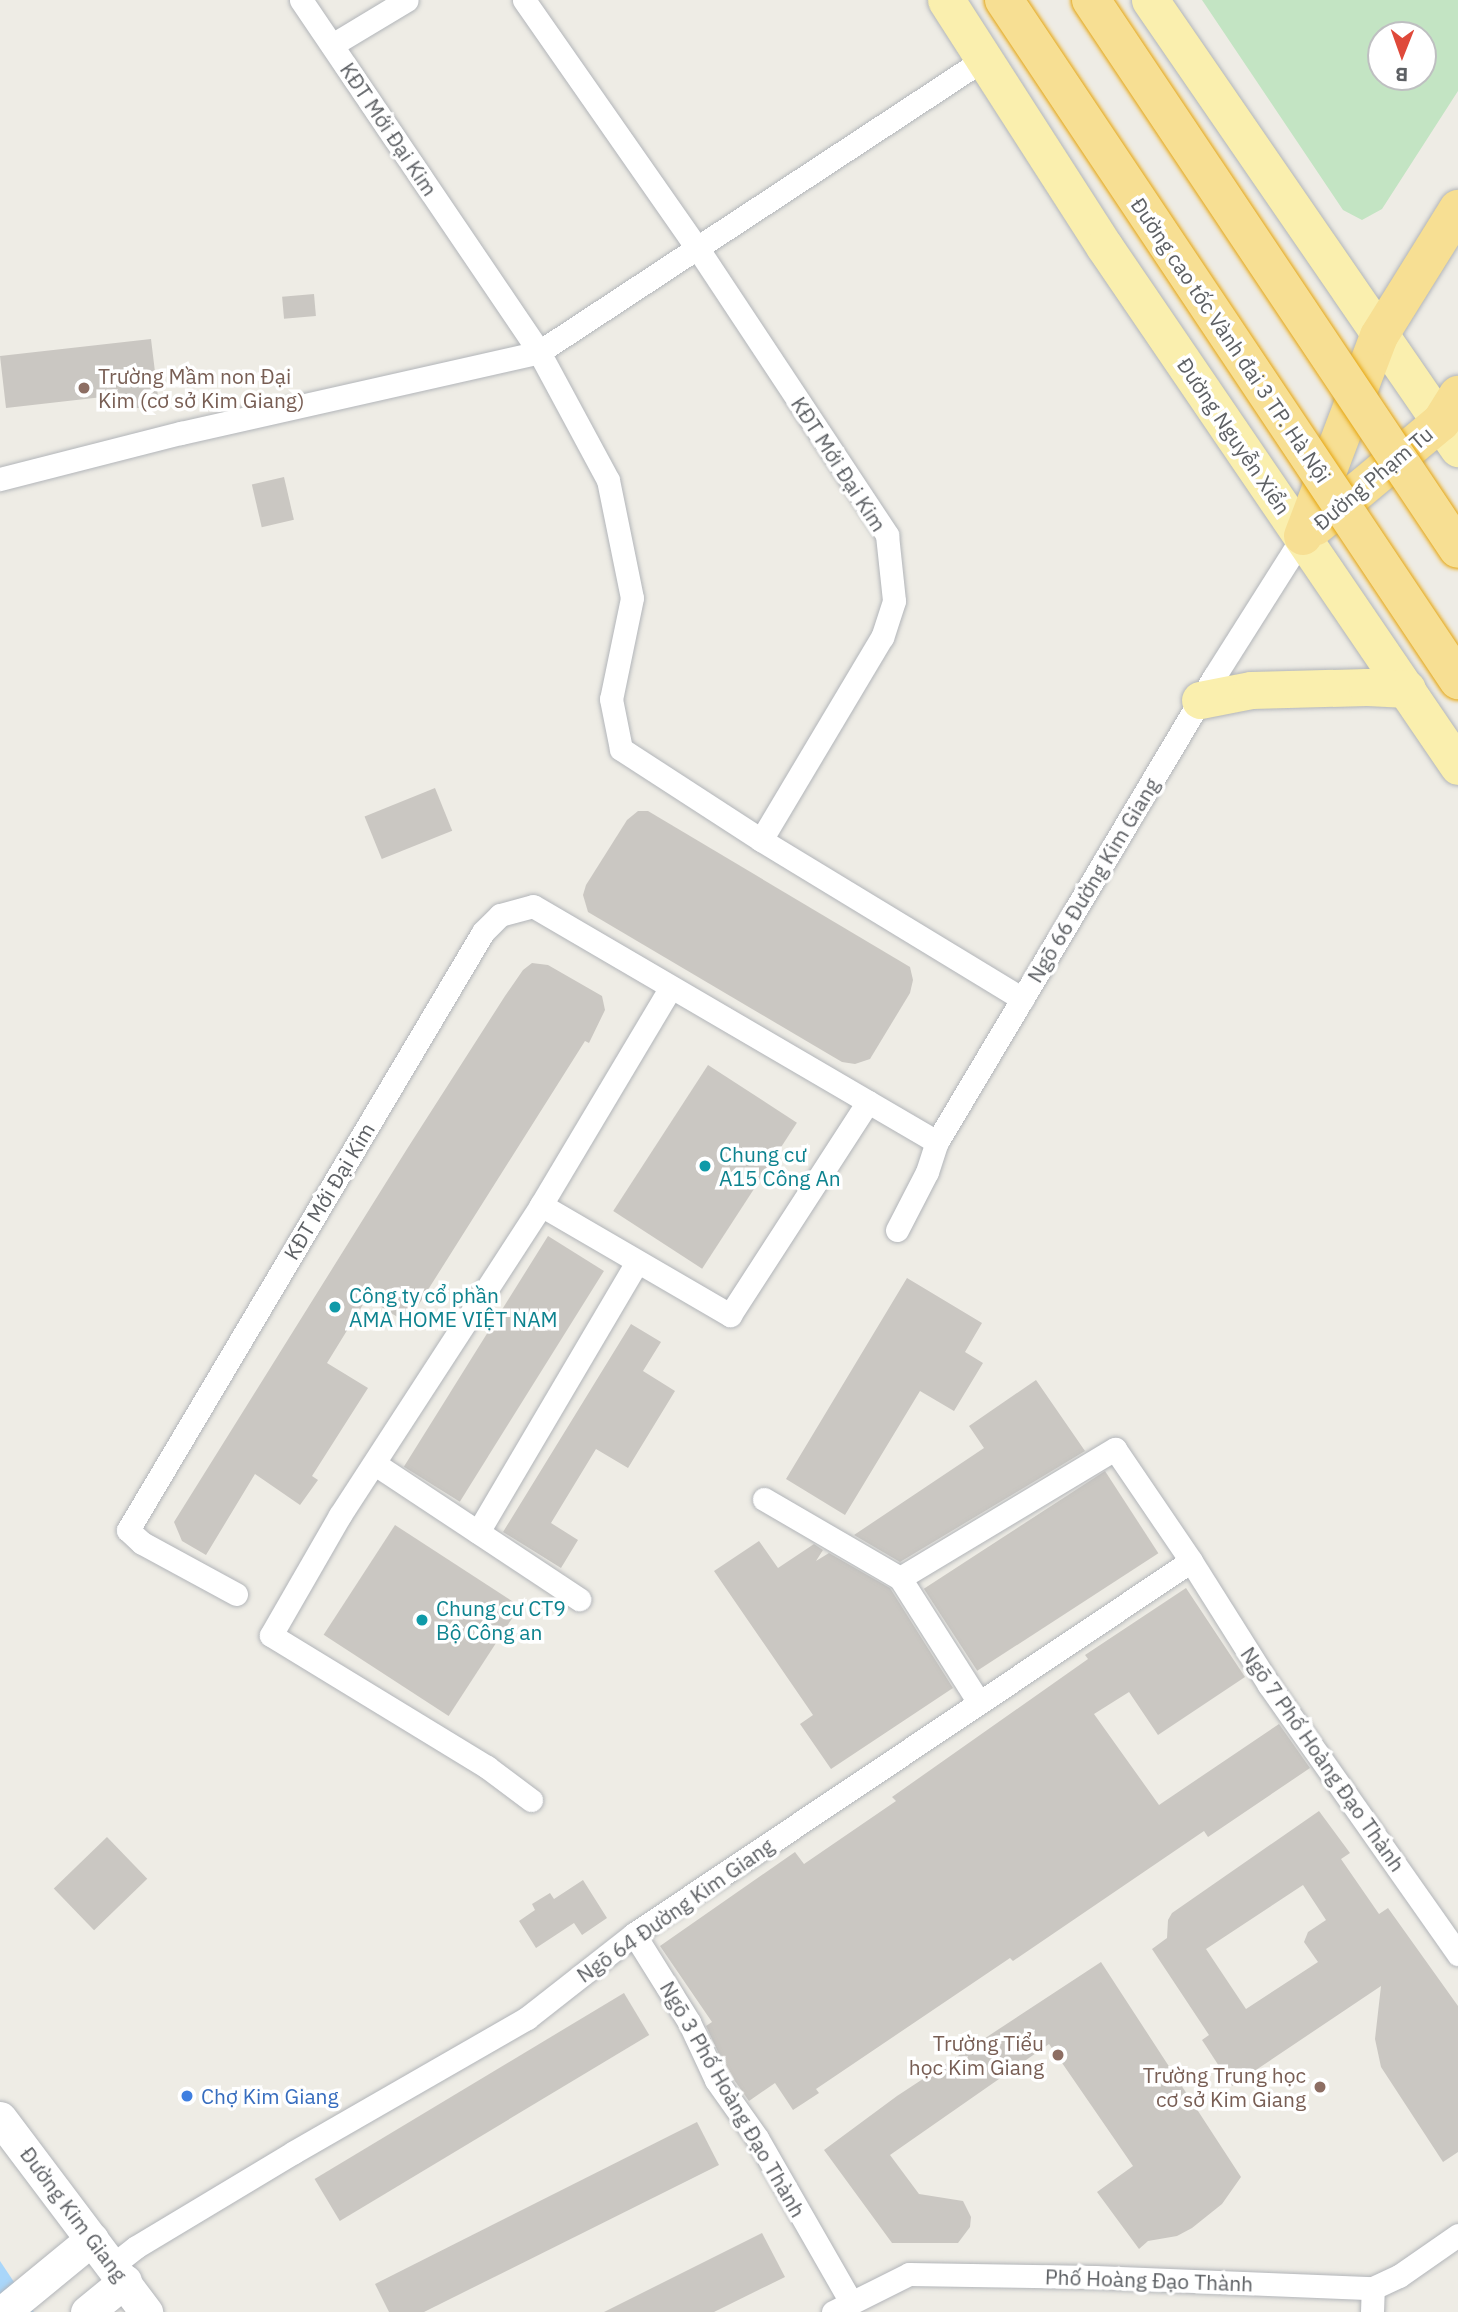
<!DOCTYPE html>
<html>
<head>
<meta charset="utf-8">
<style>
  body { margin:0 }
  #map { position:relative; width:1458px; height:2312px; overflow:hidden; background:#eeece5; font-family:"IBM Plex Sans",sans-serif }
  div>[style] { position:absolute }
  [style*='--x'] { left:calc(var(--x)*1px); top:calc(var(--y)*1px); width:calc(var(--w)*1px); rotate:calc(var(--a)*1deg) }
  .green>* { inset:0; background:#c3e4c3 }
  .water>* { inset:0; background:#a9d6fa }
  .building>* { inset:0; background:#cac7c2; transform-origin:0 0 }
  .roads { filter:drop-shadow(0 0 2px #b2b5b9) drop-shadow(0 0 2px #b2b5b9) }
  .street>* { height:23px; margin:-11.5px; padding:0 11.5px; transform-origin:11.5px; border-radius:11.5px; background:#fff }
  .secondary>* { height:33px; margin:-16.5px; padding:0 16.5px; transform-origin:16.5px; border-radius:16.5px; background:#fff }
  .primary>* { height:37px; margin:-18.5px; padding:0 18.5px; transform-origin:18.5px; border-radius:18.5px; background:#faefae }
  .highway>* { height:38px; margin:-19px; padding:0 19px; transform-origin:19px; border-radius:19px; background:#f7df93 }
  .bridges { filter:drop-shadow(0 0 2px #e6a50d) drop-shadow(0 0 2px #e6a50d) }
  .highway-bridge>* { height:38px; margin:-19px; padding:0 19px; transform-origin:19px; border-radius:19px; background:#f7df93 }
  .dots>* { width:19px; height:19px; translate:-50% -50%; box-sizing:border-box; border:4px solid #fff; border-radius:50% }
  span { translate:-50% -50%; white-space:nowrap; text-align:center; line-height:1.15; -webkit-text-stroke:7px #fff; paint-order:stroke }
  .street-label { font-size:21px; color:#5d6064 }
  .education-label { font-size:21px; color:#785e54 }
  .left { translate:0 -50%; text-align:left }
  .right { translate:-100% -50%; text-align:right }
  .culture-label { font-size:21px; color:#0d838f }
  .shop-label { font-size:21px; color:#366cbe }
  .north { position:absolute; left:1367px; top:21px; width:70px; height:70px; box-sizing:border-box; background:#fff; border:2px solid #bebfc1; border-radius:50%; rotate:181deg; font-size:19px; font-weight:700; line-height:28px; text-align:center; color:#5d6064 }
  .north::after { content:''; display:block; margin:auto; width:24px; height:32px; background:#df493a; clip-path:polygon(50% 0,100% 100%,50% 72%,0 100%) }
</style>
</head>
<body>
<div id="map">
  <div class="green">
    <div style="clip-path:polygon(evenodd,1202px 0,1458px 0,1458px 91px,1382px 209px,1362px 220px,1343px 210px,1202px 0,1381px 35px,1423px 35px,1423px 77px,1381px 77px,1381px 35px)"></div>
  </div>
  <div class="water">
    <div style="clip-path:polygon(0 2261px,34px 2312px,0 2312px)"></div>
  </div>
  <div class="building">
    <div style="left:314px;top:294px;width:22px;height:32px;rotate:85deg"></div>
    <div style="clip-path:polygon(151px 339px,159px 405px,131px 409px,129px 394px,6px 408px,0 356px)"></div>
    <div style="left:284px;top:477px;width:44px;height:33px;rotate:77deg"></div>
    <div style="left:435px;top:788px;width:46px;height:76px;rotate:68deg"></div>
    <div style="clip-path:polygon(638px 811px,648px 811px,910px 967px,913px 980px,910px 993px,870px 1059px,855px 1064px,842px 1062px,588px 912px,583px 895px,586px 885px,627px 820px)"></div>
    <div style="clip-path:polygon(532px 963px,548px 965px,602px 996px,605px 1010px,589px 1043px,585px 1041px,407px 1323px,367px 1298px,327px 1363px,368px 1388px,312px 1476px,318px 1480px,300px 1505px,255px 1474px,206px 1555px,182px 1541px,174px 1522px,407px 1149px,505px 996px,523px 970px)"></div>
    <div style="left:708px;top:1065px;width:106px;height:174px;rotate:33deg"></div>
    <div style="left:548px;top:1236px;width:66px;height:272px;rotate:32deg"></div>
    <div style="clip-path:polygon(907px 1278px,982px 1323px,965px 1352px,983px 1363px,954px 1411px,920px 1391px,845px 1515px,786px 1479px)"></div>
    <div style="clip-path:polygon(631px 1324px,661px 1342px,643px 1371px,675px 1391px,628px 1468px,596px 1449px,551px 1523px,578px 1540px,561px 1568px,503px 1532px)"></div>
    <div style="clip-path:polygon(1036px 1380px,1085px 1451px,900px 1562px,854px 1535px,984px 1448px,969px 1426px)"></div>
    <div style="left:1105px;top:1471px;width:98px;height:216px;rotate:57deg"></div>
    <div style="left:395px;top:1525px;width:149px;height:131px;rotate:33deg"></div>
    <div style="clip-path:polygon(759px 1541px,778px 1568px,814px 1544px,823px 1550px,816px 1561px,829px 1553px,890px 1588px,953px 1688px,831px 1769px,800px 1724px,813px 1715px,714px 1571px)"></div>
    <div style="clip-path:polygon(1186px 1588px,1245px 1677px,1158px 1735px,1129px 1692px,1094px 1714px,1159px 1805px,1279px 1724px,1310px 1768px,1208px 1837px,1204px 1831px,1013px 1961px,1010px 1958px,816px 2089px,819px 2093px,793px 2110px,775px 2083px,749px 2101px,725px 2067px,706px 2026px,712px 2022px,660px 1946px,795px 1852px,804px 1864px,896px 1801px,892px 1797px,1088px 1659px,1085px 1655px)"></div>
    <div style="clip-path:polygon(evenodd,1319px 1811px,1350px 1853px,1341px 1859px,1379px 1914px,1388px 1908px,1458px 2006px,1458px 2152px,1443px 2162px,1381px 2067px,1375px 2039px,1381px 1986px,1232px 2086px,1202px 2040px,1209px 2035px,1152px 1949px,1167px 1938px,1168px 1920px,1172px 1913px,1319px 1811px,1303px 1885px,1326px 1920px,1308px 1932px,1304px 1942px,1318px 1962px,1246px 2009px,1206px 1949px,1303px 1885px)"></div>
    <div style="left:107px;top:1837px;width:58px;height:74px;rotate:46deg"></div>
    <div style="clip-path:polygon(583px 1880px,607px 1918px,582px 1935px,574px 1923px,536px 1948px,519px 1921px,535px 1910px,532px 1904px,550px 1893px,554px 1899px)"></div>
    <div style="clip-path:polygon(1101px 1962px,1241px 2177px,1222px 2204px,1192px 2228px,1177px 2236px,1148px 2241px,1139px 2249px,1097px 2192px,1133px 2166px,1049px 2044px,890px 2155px,919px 2194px,963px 2201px,971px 2217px,970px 2227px,958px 2243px,892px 2243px,824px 2150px,897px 2096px)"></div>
    <div style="left:624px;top:1993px;width:49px;height:361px;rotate:59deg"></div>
    <div style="clip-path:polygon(697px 2122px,719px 2165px,424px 2312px,389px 2312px,375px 2284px)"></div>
    <div style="clip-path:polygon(762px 2233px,785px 2277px,714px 2312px,604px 2312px)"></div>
  </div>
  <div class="roads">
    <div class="street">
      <div style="--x:301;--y:0;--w:425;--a:55.9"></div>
      <div style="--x:539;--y:352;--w:145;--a:61.7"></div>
      <div style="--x:608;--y:480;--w:120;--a:78.5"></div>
      <div style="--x:632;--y:598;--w:103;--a:101.7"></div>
      <div style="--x:611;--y:699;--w:51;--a:78.7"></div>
      <div style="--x:621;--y:749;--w:167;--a:33"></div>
      <div style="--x:761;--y:840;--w:306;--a:31.3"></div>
      <div style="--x:524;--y:0;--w:304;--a:55.1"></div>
      <div style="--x:698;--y:249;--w:343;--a:56.5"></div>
      <div style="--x:887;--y:535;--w:66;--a:83.9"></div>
      <div style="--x:894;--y:601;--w:38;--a:108"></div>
      <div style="--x:882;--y:637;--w:236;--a:120.8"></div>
      <div style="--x:332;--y:45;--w:87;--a:-31"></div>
      <div style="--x:0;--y:479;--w:187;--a:-14.3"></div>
      <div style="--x:181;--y:433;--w:367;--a:-12.7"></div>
      <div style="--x:539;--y:352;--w:533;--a:-33.36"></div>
      <div style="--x:541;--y:1205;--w:219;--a:30.2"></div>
      <div style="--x:730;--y:1315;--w:254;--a:-57.1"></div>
      <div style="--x:897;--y:1230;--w:65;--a:-62.7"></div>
      <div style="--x:927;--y:1172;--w:32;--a:-72"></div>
      <div style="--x:937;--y:1142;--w:541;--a:-59.22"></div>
      <div style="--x:1214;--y:677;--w:167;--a:-57.7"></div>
      <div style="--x:375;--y:1464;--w:245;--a:33.5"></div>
      <div style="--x:764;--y:1499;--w:157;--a:30.2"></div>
      <div style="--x:900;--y:1578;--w:146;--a:57.6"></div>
      <div style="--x:478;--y:1532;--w:313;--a:-59.5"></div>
      <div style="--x:900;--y:1578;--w:251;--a:-31"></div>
      <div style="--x:1115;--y:1449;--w:135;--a:55.8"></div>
      <div style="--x:1191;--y:1561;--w:146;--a:57.8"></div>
      <div style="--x:1269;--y:1685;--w:329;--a:54.9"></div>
      <div style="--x:236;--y:1594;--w:107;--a:-151.5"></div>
      <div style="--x:142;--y:1543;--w:19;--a:-137"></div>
      <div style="--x:128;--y:1530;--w:695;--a:-59.3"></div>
      <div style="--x:483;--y:932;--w:24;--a:-45"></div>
      <div style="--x:500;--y:915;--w:34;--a:-15"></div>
      <div style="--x:533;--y:906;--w:468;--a:30.3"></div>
      <div style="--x:531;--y:1800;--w:55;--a:-143.1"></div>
      <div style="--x:487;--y:1767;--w:253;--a:-148.6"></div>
      <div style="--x:271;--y:1635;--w:138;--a:-60.1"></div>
      <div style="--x:340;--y:1515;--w:369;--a:-57"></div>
      <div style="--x:541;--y:1205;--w:252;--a:-59.2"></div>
      <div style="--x:634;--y:1934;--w:104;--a:58"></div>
      <div style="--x:689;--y:2022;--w:64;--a:65"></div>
      <div style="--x:716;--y:2080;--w:71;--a:54.7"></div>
      <div style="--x:757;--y:2138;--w:189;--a:60.2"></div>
      <div style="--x:113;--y:2265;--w:29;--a:-38"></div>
      <div style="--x:136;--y:2247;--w:184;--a:-31"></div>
      <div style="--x:294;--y:2152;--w:269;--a:-29.9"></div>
      <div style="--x:527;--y:2018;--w:136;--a:-38.1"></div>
      <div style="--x:634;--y:1934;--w:670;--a:-33.81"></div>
      <div style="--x:833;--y:2312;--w:85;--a:-26.6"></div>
      <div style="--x:909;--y:2274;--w:186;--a:0.9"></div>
      <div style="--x:1095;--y:2277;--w:278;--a:2.3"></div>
      <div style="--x:1373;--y:2288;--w:29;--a:-25"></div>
      <div style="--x:1399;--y:2276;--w:72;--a:-34.8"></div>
      <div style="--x:1372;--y:2312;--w:24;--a:-88"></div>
    </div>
    <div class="secondary">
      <div style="--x:0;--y:2118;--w:243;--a:53"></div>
      <div style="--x:3;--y:2312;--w:115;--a:-39.4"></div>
      <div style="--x:87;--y:2312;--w:49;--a:-39.2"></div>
    </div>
    <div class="primary">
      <div style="--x:946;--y:0;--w:292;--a:57.3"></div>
      <div style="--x:1104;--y:246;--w:629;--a:55.75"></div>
      <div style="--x:1150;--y:0;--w:544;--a:55.49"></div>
      <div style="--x:1200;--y:700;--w:52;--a:-11.1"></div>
      <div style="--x:1251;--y:690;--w:116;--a:-1.5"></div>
      <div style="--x:1367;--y:687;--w:40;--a:2.9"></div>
    </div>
    <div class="highway">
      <div style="--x:1316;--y:526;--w:163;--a:-39.8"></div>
      <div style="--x:1441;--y:422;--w:32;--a:-58"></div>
      <div style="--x:1303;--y:536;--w:214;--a:-69.2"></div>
      <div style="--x:1379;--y:336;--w:150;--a:-58.1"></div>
    </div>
  </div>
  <div class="bridges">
    <div class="highway-bridge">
      <div style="--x:1004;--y:0;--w:818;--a:56.27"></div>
      <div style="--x:1091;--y:0;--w:660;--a:56.24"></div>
    </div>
  </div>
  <div class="dots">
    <div style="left:84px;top:388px;background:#8d6e63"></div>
    <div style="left:705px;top:1166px;background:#0f9aa8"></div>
    <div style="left:335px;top:1307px;background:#0f9aa8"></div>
    <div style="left:422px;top:1620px;background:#0f9aa8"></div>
    <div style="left:1058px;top:2055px;background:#8d6e63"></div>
    <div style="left:1320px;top:2087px;background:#8d6e63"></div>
    <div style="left:187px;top:2096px;background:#3f7fe0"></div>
  </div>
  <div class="street-label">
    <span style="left:389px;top:129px;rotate:56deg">KĐT Mới Đại Kim</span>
    <span style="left:1231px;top:340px;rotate:56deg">Đường cao tốc Vành đai 3 TP. Hà Nội</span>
    <span style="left:1234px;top:436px;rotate:56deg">Đường Nguyễn Xiển</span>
    <span style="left:839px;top:464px;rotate:57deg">KĐT Mới Đại Kim</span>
    <span style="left:1373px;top:478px;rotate:-40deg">Đường Phạm Tu</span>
    <span style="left:1093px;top:880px;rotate:-59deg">Ngõ 66 Đường Kim Giang</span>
    <span style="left:329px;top:1191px;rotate:-59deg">KĐT Mới Đại Kim</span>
    <span style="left:1323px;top:1759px;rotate:55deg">Ngõ 7 Phố Hoàng Đạo Thành</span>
    <span style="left:675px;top:1910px;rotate:-35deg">Ngõ 64 Đường Kim Giang</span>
    <span style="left:733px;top:2099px;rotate:60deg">Ngõ 3 Phố Hoàng Đạo Thành</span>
    <span style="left:74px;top:2214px;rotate:53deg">Đường Kim Giang</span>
    <span style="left:1149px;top:2280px;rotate:2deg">Phố Hoàng Đạo Thành</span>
  </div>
  <div class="education-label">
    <span class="left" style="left:98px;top:388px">Trường Mầm non Đại<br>Kim (cơ sở Kim Giang)</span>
    <span class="right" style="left:1044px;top:2055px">Trường Tiểu<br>học Kim Giang</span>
    <span class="right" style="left:1306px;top:2087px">Trường Trung học<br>cơ sở Kim Giang</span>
  </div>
  <div class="culture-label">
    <span class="left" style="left:719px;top:1166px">Chung cư<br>A15 Công An</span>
    <span class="left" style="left:349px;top:1307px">Công ty cổ phần<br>AMA HOME VIỆT NAM</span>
    <span class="left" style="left:436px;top:1620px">Chung cư CT9<br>Bộ Công an</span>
  </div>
  <div class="shop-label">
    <span class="left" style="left:201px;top:2096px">Chợ Kim Giang</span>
  </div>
  <div class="north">B</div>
</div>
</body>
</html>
